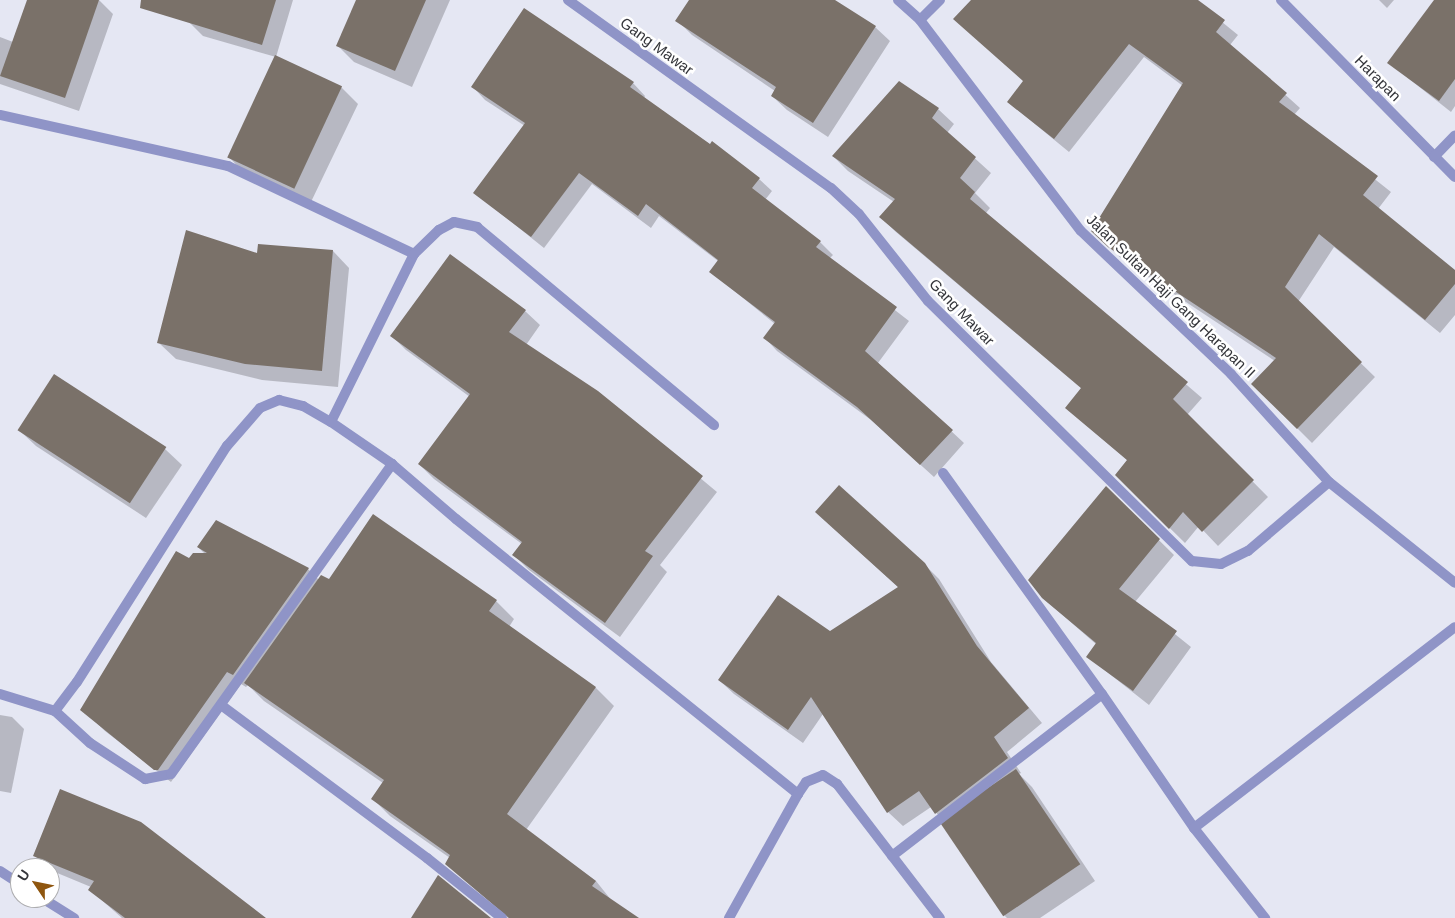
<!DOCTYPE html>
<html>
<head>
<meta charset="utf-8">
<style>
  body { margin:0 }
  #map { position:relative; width:1455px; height:918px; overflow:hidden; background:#e5e7f3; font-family:Helvetica,sans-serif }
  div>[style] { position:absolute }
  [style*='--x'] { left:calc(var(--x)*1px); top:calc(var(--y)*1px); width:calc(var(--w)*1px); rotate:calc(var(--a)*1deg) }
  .shadow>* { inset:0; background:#0003 }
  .building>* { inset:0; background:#7a7169; transform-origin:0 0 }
  .minor>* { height:10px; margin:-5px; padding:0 5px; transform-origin:5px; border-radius:5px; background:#8f94c7 }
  span { translate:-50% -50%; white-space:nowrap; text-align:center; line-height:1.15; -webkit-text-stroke:5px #fff; paint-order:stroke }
  .street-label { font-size:15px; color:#34353a }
  .north { position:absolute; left:10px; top:858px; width:50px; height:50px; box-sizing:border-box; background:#fff; border:1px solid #aeaeb0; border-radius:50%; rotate:304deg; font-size:14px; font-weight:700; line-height:20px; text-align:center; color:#34353a }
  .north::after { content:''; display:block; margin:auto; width:18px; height:22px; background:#8f560f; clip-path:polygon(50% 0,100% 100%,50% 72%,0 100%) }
</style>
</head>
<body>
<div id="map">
  <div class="shadow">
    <div style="clip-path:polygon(28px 0,99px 0,113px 14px,79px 111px,0 84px,0 37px,13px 42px)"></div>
    <div style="clip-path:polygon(142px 0,293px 0,276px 57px,341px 87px,358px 104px,310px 204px,245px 174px,229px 157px,276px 57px,203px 36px,189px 22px)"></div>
    <div style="clip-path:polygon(357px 0,450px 0,412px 87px,354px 62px,338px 46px)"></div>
    <div style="clip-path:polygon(690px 0,827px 0,875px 27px,890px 41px,828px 137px,787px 110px,772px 96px,775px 91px,692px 35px,677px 20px)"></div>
    <div style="clip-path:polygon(972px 0,1195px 0,1238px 35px,1230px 45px,1300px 108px,1294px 115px,1391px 192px,1378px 209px,1455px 272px,1455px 315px,1440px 333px,1334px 247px,1298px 302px,1375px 377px,1312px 443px,1253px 384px,1275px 361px,1124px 261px,1107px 245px,1183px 86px,1144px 57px,1069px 152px,1008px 102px,1024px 82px)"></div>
    <div style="clip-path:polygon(1379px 0,1394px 0,1387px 8px)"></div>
    <div style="clip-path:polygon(1455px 0,1455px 106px,1451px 112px,1389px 63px)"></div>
    <div style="clip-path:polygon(633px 83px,645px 96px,644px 98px,759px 179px,772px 191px,765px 200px,820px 242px,833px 255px,829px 259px,909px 321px,878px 363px,964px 443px,934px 477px,871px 420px,777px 351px,765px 338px,775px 324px,711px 272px,718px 261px,659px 216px,651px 228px,592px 184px,544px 248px,475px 193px,525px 126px,485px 100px,473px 87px)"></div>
    <div style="clip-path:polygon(938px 109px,954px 124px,947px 133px,991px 173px,975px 193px,990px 208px,986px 213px,1202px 398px,1187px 415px,1268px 497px,1218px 546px,1199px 526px,1185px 543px,1116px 475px,1128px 461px,1067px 408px,1082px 389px,896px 232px,881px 217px,894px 202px,848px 171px,833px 156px)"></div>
    <div style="clip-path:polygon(333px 251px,349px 268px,338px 387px,262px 380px,176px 359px,159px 343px,258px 254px)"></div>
    <div style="clip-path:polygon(525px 311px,540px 325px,526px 345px,597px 392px,717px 492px,660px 565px,667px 572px,620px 637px,529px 570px,514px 555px,522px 544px,434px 479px,419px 464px,470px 397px,406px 350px,392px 336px)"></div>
    <div style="clip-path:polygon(19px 430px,165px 449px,182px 465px,146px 518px,36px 446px)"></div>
    <div style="clip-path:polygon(1106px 488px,1174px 555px,1135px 602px,1191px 647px,1149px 705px,1088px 657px,1097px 645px,1043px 598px)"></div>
    <div style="clip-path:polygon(216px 522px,308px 569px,319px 580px,496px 601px,514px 619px,509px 627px,596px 688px,614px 706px,526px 830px,596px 881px,612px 901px,637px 918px,508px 918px,447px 863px,450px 858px,390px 816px,372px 798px,383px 783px,264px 701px,248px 685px,246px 687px,241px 684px,171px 782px,105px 731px,91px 717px,190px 559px,206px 555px,198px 547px)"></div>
    <div style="clip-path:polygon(831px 526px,924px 564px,939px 579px,991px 662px,1042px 723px,1007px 752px,1021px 773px,1019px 774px,1032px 787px,1095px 881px,1040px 918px,1007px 918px,1004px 915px,946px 824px,931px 807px,903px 826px,888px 812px,823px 714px,803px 743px,734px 694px,719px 680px,830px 633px,899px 588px)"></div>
    <div style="clip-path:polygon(0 715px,12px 717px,24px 729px,11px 793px,0 791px)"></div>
    <div style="clip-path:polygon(35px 856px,261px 918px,122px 918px,89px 889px,91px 887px,50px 870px)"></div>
  </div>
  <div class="building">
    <div style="clip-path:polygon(27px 0,99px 0,65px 98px,0 76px)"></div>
    <div style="clip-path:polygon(141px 0,276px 0,262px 45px,140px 8px)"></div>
    <div style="clip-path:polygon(356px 0,426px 0,395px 71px,336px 46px)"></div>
    <div style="clip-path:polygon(689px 0,835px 0,876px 26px,813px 123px,771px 96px,776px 87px,675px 21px)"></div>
    <div style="clip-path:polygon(971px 0,1198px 0,1225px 20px,1216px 32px,1287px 93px,1279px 102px,1378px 176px,1363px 195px,1455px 270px,1455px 284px,1425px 320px,1319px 234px,1285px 287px,1362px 362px,1297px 429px,1251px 384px,1276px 358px,1108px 247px,1091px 231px,1183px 83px,1129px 44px,1054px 139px,1007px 102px,1023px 81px,953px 19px)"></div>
    <div style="clip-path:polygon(1434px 0,1455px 0,1455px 79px,1439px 101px,1387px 63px)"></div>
    <div style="clip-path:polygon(524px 8px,634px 82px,630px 87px,710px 144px,712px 141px,760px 178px,752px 188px,821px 241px,816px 247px,897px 307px,865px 351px,953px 430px,920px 465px,857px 407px,763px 338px,775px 322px,709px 272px,718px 260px,646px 204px,638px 216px,579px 173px,531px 237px,473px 193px,525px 123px,471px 87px)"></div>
    <div style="left:275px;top:55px;width:74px;height:113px;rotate:25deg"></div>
    <div style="clip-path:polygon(899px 81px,939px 108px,932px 118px,976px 157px,960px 178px,975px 192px,970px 199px,1188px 382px,1173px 399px,1254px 480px,1202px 532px,1183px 512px,1169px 529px,1115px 475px,1127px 460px,1065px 408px,1081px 388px,879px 217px,895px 199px,832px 156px)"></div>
    <div style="clip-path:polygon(186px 230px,257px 253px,258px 244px,333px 250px,322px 371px,245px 364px,157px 343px)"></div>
    <div style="clip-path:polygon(450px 254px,526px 310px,509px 332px,598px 391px,703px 476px,645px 551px,653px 556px,605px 623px,512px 555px,522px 542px,418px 464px,470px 394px,390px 336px)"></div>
    <div style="left:54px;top:374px;width:134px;height:67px;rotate:33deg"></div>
    <div style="clip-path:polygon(839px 485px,925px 563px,977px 646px,1029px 708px,994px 737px,1008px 758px,935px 814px,919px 791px,887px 813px,811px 697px,788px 730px,718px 680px,778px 595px,830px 631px,898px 587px,815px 512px)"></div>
    <div style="clip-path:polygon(1106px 486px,1160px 539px,1119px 589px,1177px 631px,1133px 691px,1086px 657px,1096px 643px,1042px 598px,1028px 580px)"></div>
    <div style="clip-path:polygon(373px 514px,497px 600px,489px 611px,596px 687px,507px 814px,596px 881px,592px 886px,639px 918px,509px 918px,445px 864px,450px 855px,371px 799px,384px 780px,244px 683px,321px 575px,329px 579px)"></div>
    <div style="clip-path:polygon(216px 520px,309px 568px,233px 675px,227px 672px,158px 770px,154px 770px,80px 710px,176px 551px,189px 558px,193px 553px,207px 553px,197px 547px)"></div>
    <div style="left:1016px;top:769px;width:115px;height:93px;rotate:56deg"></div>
    <div style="clip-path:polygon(60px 789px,141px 822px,266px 918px,125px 918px,88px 890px,94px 881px,33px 856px)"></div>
    <div style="clip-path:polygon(438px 875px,491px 918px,411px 918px)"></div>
  </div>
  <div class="minor">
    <div style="--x:568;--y:0;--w:323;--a:35.6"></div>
    <div style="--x:831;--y:188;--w:38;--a:43"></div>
    <div style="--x:859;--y:214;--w:111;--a:51.6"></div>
    <div style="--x:928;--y:301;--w:371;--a:44.6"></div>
    <div style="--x:1192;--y:561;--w:29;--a:6"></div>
    <div style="--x:1221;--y:564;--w:30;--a:-26"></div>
    <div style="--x:1248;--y:551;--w:106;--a:-40.4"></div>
    <div style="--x:898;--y:0;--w:30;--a:42"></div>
    <div style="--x:940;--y:0;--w:28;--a:135"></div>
    <div style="--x:920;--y:20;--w:265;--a:52.7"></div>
    <div style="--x:1081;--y:231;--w:207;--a:43.6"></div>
    <div style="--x:1231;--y:374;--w:146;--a:47.8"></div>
    <div style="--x:1329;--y:482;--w:161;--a:38.7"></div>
    <div style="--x:1281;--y:0;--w:248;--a:45.5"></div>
    <div style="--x:0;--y:115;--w:234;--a:12.6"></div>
    <div style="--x:228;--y:166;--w:206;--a:25.3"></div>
    <div style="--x:414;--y:254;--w:187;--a:116.3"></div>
    <div style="--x:1434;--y:157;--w:30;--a:-46"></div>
    <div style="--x:414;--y:254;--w:35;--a:-44"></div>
    <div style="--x:439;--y:230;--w:17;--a:-28"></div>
    <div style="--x:454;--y:222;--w:24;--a:12"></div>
    <div style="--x:477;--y:227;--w:309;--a:39.9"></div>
    <div style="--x:943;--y:473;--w:272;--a:54.3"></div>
    <div style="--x:1102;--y:694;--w:163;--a:55.5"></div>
    <div style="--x:1194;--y:828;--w:115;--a:51.7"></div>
    <div style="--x:0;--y:694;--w:58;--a:17.2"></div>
    <div style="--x:55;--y:711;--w:47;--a:42.4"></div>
    <div style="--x:90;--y:743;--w:66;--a:33.2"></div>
    <div style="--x:145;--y:779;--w:26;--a:-11"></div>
    <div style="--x:171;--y:774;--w:381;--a:-54.5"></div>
    <div style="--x:221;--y:705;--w:257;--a:36.6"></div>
    <div style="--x:427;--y:858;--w:96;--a:38.7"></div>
    <div style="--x:55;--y:711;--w:36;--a:-53"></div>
    <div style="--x:77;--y:682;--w:280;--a:-57.6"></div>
    <div style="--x:227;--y:446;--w:50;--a:-49"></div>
    <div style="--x:260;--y:408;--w:21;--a:-23"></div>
    <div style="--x:279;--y:400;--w:25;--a:14"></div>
    <div style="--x:303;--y:406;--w:32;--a:30"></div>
    <div style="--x:331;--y:422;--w:74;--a:34.5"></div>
    <div style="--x:392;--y:464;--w:84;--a:40.7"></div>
    <div style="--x:456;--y:519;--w:439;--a:38.8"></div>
    <div style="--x:798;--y:794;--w:142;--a:119.1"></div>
    <div style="--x:798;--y:794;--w:14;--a:-56"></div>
    <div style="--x:806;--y:782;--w:18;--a:-22"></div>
    <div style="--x:823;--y:775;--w:17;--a:33"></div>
    <div style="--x:837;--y:784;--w:169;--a:52.5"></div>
    <div style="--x:1194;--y:828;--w:329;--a:-37.6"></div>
    <div style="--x:892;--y:856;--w:265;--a:-37.6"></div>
    <div style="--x:0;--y:871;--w:24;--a:33"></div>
    <div style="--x:42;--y:898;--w:38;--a:32"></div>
  </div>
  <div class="street-label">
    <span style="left:657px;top:46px;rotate:36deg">Gang Mawar</span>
    <span style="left:1378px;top:78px;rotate:45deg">Harapan</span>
    <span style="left:1171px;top:296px;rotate:44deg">Jalan Sultan Haji Gang Harapan II</span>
    <span style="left:962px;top:312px;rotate:46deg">Gang Mawar</span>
  </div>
  <div class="north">U</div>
</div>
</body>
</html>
